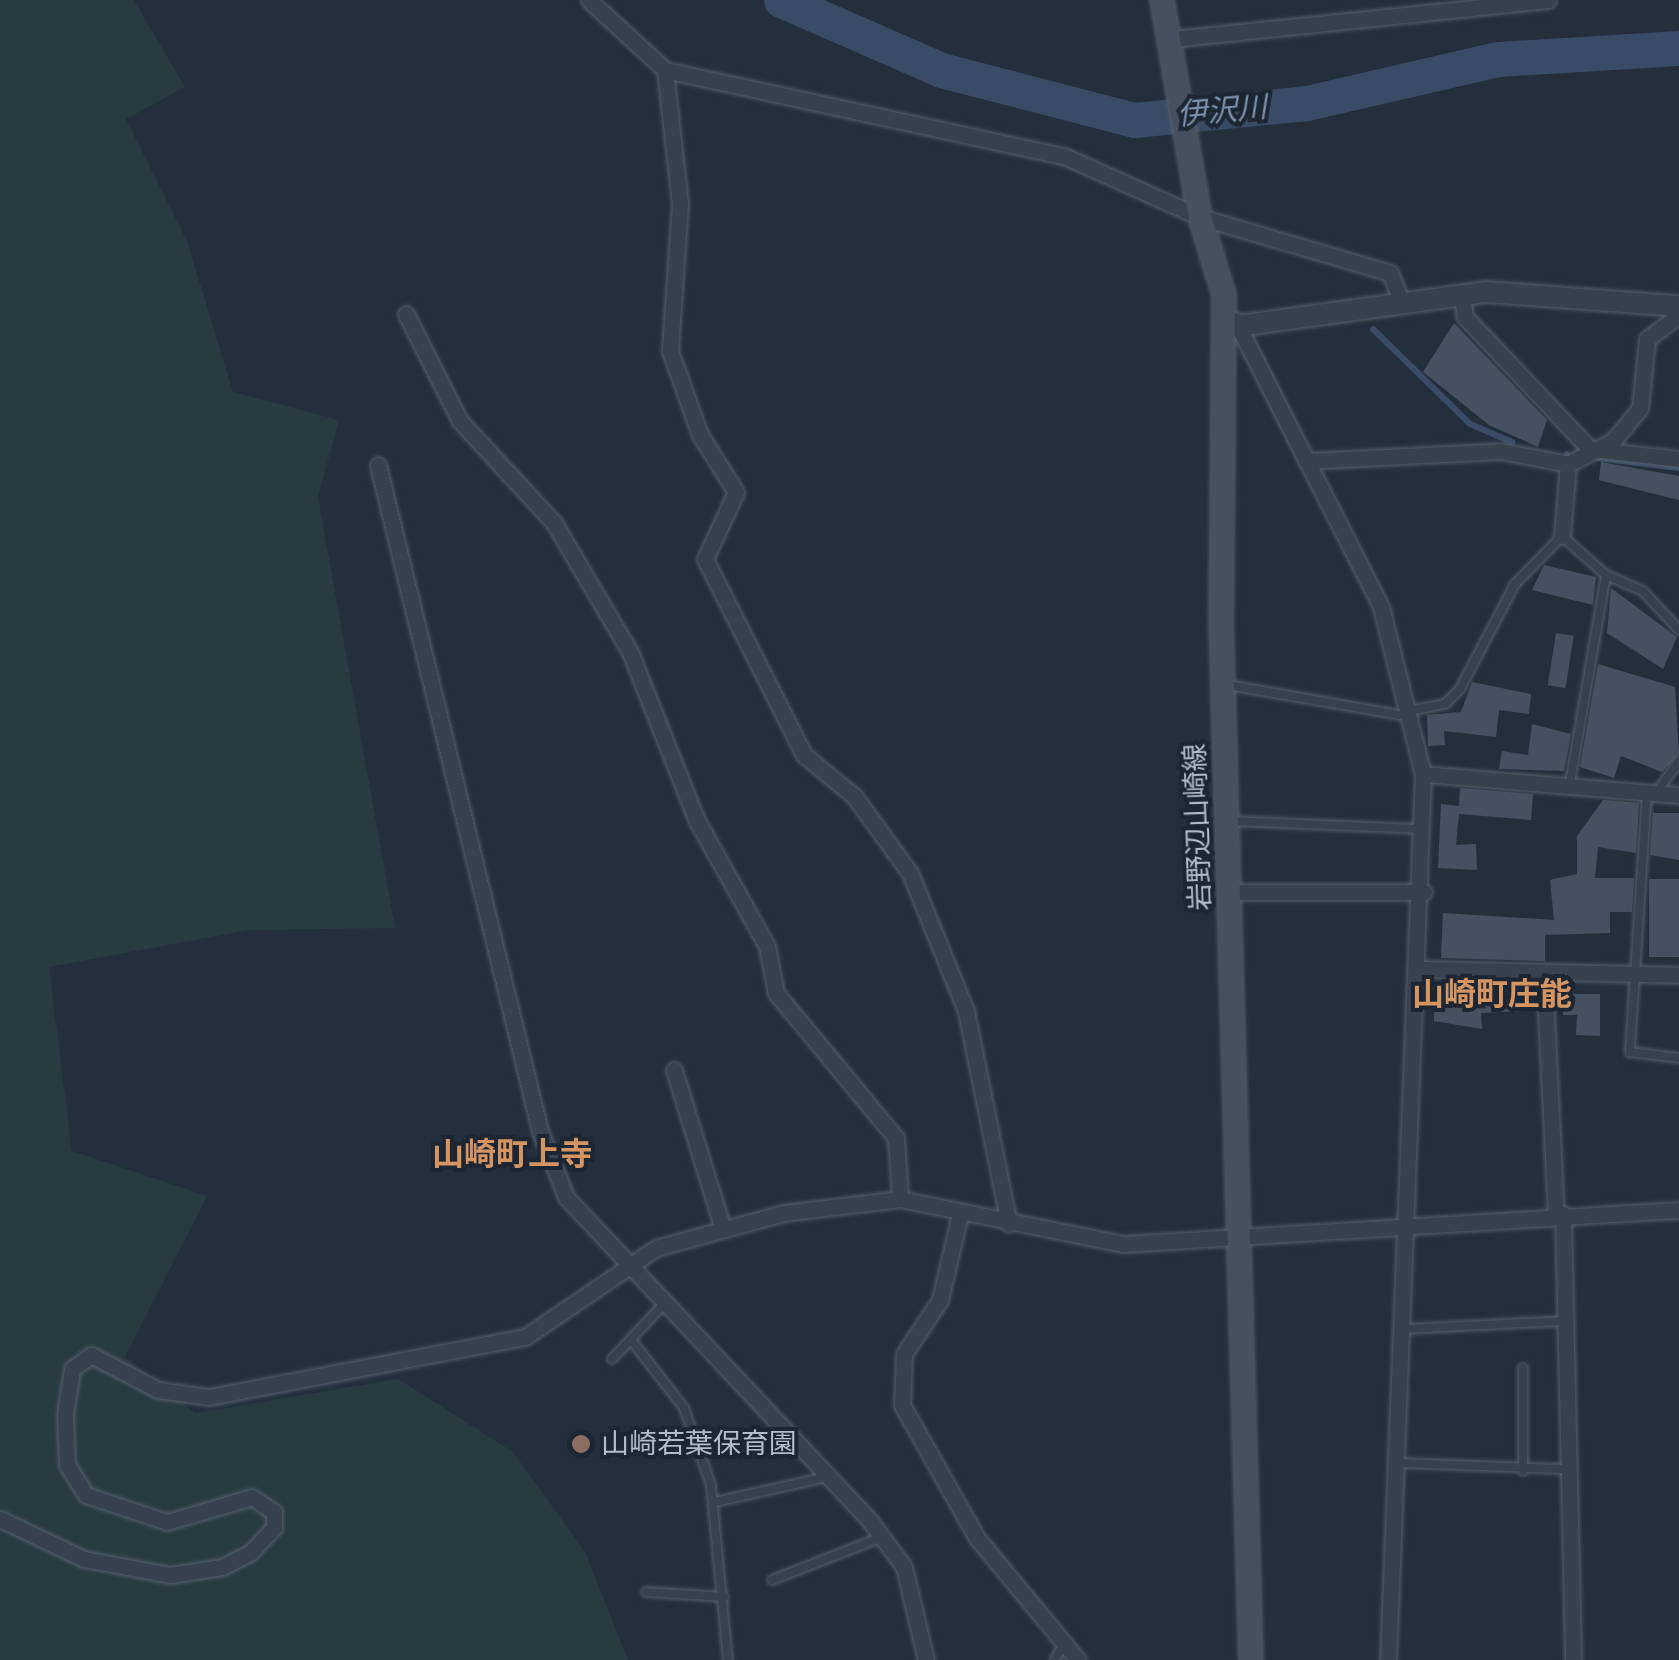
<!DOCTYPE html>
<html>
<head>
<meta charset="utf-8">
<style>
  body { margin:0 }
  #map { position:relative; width:1679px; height:1660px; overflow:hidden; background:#242f3e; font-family:Raleway,"Noto Sans JP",sans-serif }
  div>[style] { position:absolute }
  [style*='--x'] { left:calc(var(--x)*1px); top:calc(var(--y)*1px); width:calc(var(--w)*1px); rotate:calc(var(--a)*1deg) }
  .green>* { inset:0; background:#263c3f }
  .stream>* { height:6px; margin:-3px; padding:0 3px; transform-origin:3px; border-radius:3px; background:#394c67 }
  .river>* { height:35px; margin:-17.5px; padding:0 17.5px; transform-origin:17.5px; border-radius:17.5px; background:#394c67 }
  .building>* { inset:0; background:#455162; transform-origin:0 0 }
  .roads { filter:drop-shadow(0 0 2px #565f6c) drop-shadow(0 0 2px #565f6c) }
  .service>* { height:8px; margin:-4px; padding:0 4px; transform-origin:4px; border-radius:4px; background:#38414e }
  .minor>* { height:15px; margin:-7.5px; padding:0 7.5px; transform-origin:7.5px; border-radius:7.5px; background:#38414e }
  .tertiary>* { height:20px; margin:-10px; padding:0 10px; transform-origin:10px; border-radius:10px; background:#38414e }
  .secondary>* { height:22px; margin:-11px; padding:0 11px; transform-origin:11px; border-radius:11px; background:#465061 }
  .dots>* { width:28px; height:28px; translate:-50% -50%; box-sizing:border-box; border:5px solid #1d2633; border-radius:50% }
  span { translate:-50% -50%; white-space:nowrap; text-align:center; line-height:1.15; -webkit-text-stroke:8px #1d2633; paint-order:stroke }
  .street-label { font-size:28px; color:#b4bcc9 }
  .poi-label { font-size:28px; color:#b4bcc9 }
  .left { translate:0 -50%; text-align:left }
  .water-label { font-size:30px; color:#7c92b1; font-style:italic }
  .quarter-label { font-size:32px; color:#d59563; font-weight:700 }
</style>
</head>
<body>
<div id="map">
  <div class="green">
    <div style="clip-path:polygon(0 0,134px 0,185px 87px,126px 119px,187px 241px,233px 392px,339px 420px,318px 497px,395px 928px,249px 930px,49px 967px,72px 1151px,207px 1196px,125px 1357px,195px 1413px,398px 1379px,513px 1452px,585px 1552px,628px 1660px,0 1660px)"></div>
  </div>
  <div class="stream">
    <div style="--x:1373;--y:329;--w:136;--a:44.4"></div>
    <div style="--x:1470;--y:424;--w:46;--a:23.2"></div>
    <div style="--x:1567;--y:454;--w:35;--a:82"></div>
    <div style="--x:1598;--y:458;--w:82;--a:7"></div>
  </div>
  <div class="river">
    <div style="--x:781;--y:0;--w:175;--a:23.6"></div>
    <div style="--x:941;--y:70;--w:199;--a:14.5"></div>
    <div style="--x:1134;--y:120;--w:174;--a:-5.6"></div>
    <div style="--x:1307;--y:103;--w:196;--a:-13"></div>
    <div style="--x:1498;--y:59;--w:181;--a:-3.5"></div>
  </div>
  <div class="building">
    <div style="clip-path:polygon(1454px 323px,1547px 420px,1538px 447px,1489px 425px,1423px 372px)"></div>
    <div style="clip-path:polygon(1601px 462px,1679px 476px,1679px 500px,1599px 480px)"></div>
    <div style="clip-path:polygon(1544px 565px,1596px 577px,1593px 605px,1532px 590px)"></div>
    <div style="clip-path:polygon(1611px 588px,1677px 637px,1663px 669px,1607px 633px)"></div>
    <div style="left:1556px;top:633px;width:18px;height:53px;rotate:9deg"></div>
    <div style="clip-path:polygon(1598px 664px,1675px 687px,1679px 754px,1662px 772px,1621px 756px,1614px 778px,1580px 767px)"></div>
    <div style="clip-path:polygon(1472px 682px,1531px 694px,1529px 714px,1499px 710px,1496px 737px,1444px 731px,1445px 745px,1428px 746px,1427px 715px,1461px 712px)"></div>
    <div style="clip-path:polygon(1532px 724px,1571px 734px,1564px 771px,1499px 769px,1502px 751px,1528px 755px)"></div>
    <div style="clip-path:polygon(1460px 788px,1533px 794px,1531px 820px,1459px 814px,1456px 845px,1476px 844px,1477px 870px,1438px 868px,1441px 804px,1459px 806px)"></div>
    <div style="clip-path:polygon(1603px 800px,1639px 803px,1636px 853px,1598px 847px,1595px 878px,1634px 878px,1632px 912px,1610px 912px,1610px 933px,1545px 935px,1545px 961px,1441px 958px,1443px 913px,1554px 920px,1550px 880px,1577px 874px,1577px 836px)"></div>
    <div style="clip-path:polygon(1653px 813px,1679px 813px,1679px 860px,1650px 855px)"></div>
    <div style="left:1649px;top:879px;width:30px;height:78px"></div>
    <div style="clip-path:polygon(1468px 981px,1469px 999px,1519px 982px,1521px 1011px,1481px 1013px,1482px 1029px,1434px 1021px,1434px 982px)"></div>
    <div style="clip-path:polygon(1563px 994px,1600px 994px,1600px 1036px,1576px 1035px,1577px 1015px,1563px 1015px)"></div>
  </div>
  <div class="roads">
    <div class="service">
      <div style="--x:1228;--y:685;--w:181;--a:9.9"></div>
      <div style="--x:1409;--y:711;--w:37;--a:-11"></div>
      <div style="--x:1445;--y:704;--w:21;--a:-45"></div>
      <div style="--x:1460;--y:689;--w:119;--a:-62.4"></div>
      <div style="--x:1515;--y:584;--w:67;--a:-45.6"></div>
      <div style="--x:1562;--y:536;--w:59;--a:41.6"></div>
      <div style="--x:1606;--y:575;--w:40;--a:23.4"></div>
      <div style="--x:1643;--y:591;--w:53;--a:47.3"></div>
      <div style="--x:1570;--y:783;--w:211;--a:-80.2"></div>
      <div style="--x:1647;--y:793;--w:260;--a:93.8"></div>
      <div style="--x:1630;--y:1052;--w:49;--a:7"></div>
      <div style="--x:1656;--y:793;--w:39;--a:-54"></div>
      <div style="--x:1229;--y:821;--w:190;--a:2.4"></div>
      <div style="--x:1404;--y:1329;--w:160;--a:-2.9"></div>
      <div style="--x:632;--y:1341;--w:85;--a:52.2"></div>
      <div style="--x:684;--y:1408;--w:82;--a:70.7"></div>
      <div style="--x:711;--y:1485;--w:176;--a:84.5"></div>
      <div style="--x:612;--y:1359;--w:76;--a:-46.6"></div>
      <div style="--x:1398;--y:1463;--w:166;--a:2.1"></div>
      <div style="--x:1523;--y:1471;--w:103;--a:-90"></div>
      <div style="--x:715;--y:1502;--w:115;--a:-12.6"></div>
      <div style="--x:772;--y:1580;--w:118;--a:-21.4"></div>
      <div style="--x:646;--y:1592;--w:78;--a:3.7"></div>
      <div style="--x:1055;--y:1660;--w:16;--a:-63"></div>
    </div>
    <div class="minor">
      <div style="--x:589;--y:0;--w:103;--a:42.6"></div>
      <div style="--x:665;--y:70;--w:408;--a:12.2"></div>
      <div style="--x:1064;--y:156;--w:149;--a:24.2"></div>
      <div style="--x:1200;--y:217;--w:198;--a:16.4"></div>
      <div style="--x:1390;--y:273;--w:27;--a:68"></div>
      <div style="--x:1172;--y:39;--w:378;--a:-5.9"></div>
      <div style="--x:665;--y:70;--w:134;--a:83.6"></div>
      <div style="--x:680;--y:203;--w:148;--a:93.9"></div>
      <div style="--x:670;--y:351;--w:89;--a:70.3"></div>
      <div style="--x:700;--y:435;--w:67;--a:57.7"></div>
      <div style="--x:736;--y:492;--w:74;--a:114.8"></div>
      <div style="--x:705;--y:559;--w:220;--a:63.2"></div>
      <div style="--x:804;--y:755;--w:65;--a:39.4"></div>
      <div style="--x:854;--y:796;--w:95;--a:54"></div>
      <div style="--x:910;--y:873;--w:149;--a:67.9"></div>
      <div style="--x:966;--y:1011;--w:217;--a:78.6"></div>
      <div style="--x:1462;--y:294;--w:23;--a:83"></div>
      <div style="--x:1465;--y:317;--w:182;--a:46.6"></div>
      <div style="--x:1590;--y:449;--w:90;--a:6.4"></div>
      <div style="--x:406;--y:314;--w:120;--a:63.2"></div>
      <div style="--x:460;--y:421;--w:139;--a:47.3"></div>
      <div style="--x:554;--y:523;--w:150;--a:59.5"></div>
      <div style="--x:630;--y:652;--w:180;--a:68.4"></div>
      <div style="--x:696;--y:819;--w:145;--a:60.8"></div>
      <div style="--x:767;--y:946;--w:48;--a:79.2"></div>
      <div style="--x:776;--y:993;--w:188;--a:50.4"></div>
      <div style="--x:896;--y:1138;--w:61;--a:86.2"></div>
      <div style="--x:1235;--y:320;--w:322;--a:63"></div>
      <div style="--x:1381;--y:607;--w:172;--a:75.9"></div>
      <div style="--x:1423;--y:774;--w:887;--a:92.26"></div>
      <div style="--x:1306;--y:461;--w:195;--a:-2.9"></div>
      <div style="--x:1501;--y:451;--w:68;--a:11"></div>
      <div style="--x:1568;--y:464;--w:51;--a:-27.1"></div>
      <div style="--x:1613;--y:441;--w:43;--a:-50.7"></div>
      <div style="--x:1640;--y:408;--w:69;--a:-84.2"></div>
      <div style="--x:1647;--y:339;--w:40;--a:-37"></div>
      <div style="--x:378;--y:465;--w:685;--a:76.33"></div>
      <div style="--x:540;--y:1131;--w:71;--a:68.5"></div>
      <div style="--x:566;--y:1197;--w:444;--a:46.8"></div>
      <div style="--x:870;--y:1521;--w:57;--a:53.5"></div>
      <div style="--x:904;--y:1567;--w:96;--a:76.7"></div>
      <div style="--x:1562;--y:536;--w:72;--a:-85.2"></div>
      <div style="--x:1423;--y:774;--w:257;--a:4.7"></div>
      <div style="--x:1230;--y:892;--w:194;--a:0"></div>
      <div style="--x:1422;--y:969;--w:257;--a:1.3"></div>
      <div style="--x:1544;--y:972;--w:243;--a:87.2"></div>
      <div style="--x:674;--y:1070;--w:163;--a:72.9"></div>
      <div style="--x:960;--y:1214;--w:88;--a:103.1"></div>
      <div style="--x:940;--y:1300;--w:65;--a:123.7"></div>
      <div style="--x:904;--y:1354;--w:51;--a:92.2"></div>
      <div style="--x:902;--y:1405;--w:153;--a:60.6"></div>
      <div style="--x:977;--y:1538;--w:158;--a:50.4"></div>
      <div style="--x:1563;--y:1214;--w:446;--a:88.7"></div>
      <div style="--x:0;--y:1519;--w:93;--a:25.5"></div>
      <div style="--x:84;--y:1559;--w:87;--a:10.5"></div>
      <div style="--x:170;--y:1575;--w:53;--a:-8.7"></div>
      <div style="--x:222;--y:1567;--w:33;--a:-27"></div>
      <div style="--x:251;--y:1552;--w:34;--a:-47"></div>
      <div style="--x:274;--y:1527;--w:15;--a:-90"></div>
      <div style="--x:274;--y:1512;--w:27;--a:-146"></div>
      <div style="--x:252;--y:1497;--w:89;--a:163.6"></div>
      <div style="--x:167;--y:1522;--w:85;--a:-161.6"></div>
      <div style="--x:86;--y:1495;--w:36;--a:-122"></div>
      <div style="--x:67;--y:1464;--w:49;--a:-92.3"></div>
      <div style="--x:65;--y:1415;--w:47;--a:-81.3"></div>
      <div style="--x:72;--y:1369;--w:24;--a:-36"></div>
      <div style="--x:91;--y:1355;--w:76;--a:27.6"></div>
      <div style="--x:158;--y:1390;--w:51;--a:7.8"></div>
      <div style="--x:209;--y:1397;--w:322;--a:-10.8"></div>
      <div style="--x:525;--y:1337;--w:158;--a:-34.2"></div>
      <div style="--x:656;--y:1248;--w:132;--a:-15.4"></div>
      <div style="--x:783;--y:1213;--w:118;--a:-6.8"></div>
      <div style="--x:900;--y:1199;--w:228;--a:11.4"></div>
      <div style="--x:1124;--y:1244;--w:556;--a:-3.51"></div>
    </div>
    <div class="tertiary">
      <div style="--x:1238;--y:326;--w:251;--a:-7.8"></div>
      <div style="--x:1487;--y:292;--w:193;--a:4.2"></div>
    </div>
    <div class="secondary">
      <div style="--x:1162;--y:0;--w:220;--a:80.1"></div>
      <div style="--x:1200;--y:217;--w:82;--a:72.9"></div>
      <div style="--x:1224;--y:295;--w:325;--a:90.5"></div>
      <div style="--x:1221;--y:620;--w:1040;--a:88.35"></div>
    </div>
  </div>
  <div class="dots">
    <div style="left:581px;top:1444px;background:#8d6e63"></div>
  </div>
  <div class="street-label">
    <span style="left:1198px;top:827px;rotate:-92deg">岩野辺山崎線</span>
  </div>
  <div class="poi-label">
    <span class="left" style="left:601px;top:1444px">山崎若葉保育園</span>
  </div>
  <div class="water-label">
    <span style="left:1222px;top:111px;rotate:-5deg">伊沢川</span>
  </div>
  <div class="quarter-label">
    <span style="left:1492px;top:994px">山崎町庄能</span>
    <span style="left:512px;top:1154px">山崎町上寺</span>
  </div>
</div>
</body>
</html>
